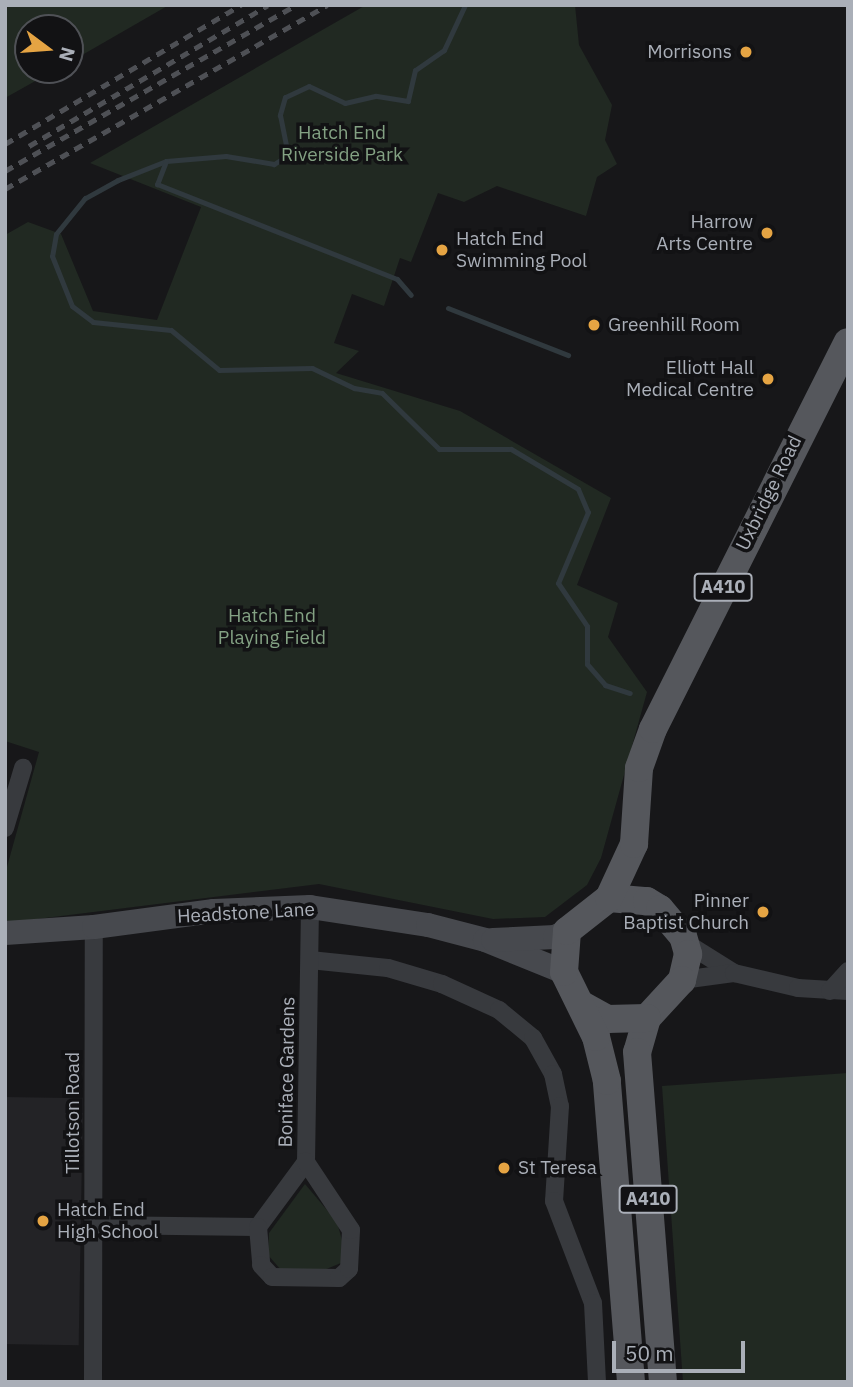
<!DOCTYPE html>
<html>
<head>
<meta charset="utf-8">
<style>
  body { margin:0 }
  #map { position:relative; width:853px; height:1387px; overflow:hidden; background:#171719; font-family:"IBM Plex Sans",sans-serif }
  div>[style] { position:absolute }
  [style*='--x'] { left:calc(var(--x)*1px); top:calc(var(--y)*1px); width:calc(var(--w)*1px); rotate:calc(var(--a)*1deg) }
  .built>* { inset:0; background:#232326; transform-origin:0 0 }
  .green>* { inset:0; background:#212922 }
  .stream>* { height:5px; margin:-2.5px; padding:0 2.5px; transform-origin:2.5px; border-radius:2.5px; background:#30393e }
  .street>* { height:18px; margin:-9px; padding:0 9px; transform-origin:9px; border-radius:9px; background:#383a3e }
  .secondary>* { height:24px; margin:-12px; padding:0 12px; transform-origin:12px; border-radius:12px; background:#47494e }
  .primary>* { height:28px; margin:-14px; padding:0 14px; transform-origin:14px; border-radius:14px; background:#55575c }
  .rail>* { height:5px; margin-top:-2.5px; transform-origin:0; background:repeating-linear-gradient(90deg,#4e5055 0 9px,transparent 0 16px) }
  .dots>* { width:19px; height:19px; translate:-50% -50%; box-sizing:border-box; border:4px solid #121214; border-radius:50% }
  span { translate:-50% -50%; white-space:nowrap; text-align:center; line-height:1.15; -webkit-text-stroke:7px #121214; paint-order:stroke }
  .shield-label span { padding:2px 5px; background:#121214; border:2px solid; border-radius:5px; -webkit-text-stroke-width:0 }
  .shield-label { font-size:18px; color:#aaafb8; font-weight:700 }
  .poi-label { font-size:19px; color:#aaafb8 }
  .right { translate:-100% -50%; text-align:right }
  .left { translate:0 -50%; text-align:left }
  .park-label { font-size:19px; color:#83a183 }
  .street-label { font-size:19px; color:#aaafb8 }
  .frame { position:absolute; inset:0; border:7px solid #aaafb8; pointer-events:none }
  .north { position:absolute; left:14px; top:14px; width:70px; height:70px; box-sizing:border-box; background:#121214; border:2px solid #4f5156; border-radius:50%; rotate:106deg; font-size:19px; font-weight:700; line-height:28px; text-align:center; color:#aaafb8 }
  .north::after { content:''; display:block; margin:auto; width:24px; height:32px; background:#e5a443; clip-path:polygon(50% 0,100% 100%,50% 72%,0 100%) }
  .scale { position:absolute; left:612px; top:1341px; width:133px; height:32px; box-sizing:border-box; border:4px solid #aaafb8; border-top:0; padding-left:9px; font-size:21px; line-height:24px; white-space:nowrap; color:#aaafb8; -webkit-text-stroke:5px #121214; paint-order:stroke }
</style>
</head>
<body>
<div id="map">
  <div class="built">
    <div style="left:5px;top:1097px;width:78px;height:247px;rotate:1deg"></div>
  </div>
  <div class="green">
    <div style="clip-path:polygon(5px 5px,169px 5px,70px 62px,70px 28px,28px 28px,28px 70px,55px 70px,5px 98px)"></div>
    <div style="clip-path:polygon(366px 5px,575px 5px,579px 45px,612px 105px,605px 140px,617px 164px,597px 177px,586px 216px,497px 186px,464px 202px,438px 193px,411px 262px,400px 258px,384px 306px,352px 294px,334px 343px,359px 351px,336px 373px,460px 411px,611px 498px,577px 585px,618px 603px,608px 637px,647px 692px,601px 858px,587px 885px,545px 917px,493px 919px,319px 884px,5px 923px,5px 874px,39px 752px,5px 741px,5px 235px,28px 222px,61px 234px,93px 311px,157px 320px,201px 207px,90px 163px)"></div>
    <div style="clip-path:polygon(848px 1073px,848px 1382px,683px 1382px,662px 1086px)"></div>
    <div style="clip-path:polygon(305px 1184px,337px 1222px,343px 1244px,341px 1263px,324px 1270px,281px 1270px,268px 1255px,269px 1233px)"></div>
  </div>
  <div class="stream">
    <div style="--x:465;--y:5;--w:50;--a:115"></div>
    <div style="--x:444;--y:50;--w:35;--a:145"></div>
    <div style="--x:415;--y:70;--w:32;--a:103"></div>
    <div style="--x:408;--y:101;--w:33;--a:-171"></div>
    <div style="--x:375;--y:96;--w:31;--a:167"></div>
    <div style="--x:345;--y:103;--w:40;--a:-155"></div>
    <div style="--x:309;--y:86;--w:26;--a:155"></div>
    <div style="--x:285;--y:97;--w:19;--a:106"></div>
    <div style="--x:280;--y:115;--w:41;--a:78.7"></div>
    <div style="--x:288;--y:155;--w:17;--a:147"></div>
    <div style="--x:274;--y:164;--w:49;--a:-170.5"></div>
    <div style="--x:226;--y:156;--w:60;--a:175.2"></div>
    <div style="--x:166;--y:161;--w:52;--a:158.4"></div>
    <div style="--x:118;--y:180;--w:38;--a:151"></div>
    <div style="--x:85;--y:198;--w:46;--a:128.9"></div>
    <div style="--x:56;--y:234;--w:22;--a:100"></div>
    <div style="--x:52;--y:256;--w:54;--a:68.2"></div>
    <div style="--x:72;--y:306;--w:26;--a:37"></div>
    <div style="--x:93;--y:322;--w:78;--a:5.9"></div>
    <div style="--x:171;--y:330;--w:62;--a:39.8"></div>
    <div style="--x:219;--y:370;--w:93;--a:-1.2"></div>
    <div style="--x:312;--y:368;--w:47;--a:25.5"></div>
    <div style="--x:354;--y:388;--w:28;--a:10"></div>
    <div style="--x:382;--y:393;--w:80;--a:44.5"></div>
    <div style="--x:439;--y:449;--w:72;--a:0"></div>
    <div style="--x:511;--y:449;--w:78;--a:30.8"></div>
    <div style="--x:578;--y:489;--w:25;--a:67"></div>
    <div style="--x:588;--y:512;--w:77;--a:112.9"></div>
    <div style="--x:558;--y:583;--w:52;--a:56"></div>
    <div style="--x:587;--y:626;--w:38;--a:90"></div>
    <div style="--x:587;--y:664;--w:28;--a:49"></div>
    <div style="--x:605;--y:685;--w:26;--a:18"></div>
    <div style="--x:166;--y:161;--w:25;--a:111"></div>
    <div style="--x:157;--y:184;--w:258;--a:21.6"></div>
    <div style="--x:397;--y:279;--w:21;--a:49"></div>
    <div style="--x:448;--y:308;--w:129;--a:21.4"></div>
  </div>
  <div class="street">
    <div style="--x:5;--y:828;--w:63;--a:-73.3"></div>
    <div style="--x:686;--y:943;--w:57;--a:32"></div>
    <div style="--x:310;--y:960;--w:78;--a:5.9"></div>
    <div style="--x:388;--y:968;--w:56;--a:16.5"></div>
    <div style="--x:442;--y:984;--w:63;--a:24.5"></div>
    <div style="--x:499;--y:1010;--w:44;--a:39.5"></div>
    <div style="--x:533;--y:1038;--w:41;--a:60.9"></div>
    <div style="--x:553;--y:1074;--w:33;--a:78"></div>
    <div style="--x:560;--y:1106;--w:95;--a:93.6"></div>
    <div style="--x:554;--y:1201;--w:109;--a:69.1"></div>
    <div style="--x:593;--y:1303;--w:79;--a:87.1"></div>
    <div style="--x:682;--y:980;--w:52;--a:-7.7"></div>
    <div style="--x:734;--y:973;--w:66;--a:13.2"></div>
    <div style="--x:798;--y:988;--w:50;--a:3.4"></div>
    <div style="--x:830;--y:991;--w:27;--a:-48"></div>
    <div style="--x:95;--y:1225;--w:163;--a:0.7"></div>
    <div style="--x:258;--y:1227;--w:81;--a:-53.6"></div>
    <div style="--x:306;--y:1162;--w:255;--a:-89.1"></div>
    <div style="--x:258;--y:1227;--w:38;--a:85"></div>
    <div style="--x:261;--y:1265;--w:16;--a:47"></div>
    <div style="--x:272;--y:1277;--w:67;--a:0.9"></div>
    <div style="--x:339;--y:1278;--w:13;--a:-42"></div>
    <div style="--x:349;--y:1269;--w:39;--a:-87"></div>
    <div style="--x:351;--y:1230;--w:82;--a:-123.5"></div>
    <div style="--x:93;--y:1382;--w:455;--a:-89.9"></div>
  </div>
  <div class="secondary">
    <div style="--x:5;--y:933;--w:89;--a:-3.9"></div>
    <div style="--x:94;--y:927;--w:121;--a:-7.6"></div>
    <div style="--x:214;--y:911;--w:96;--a:-2.4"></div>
    <div style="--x:310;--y:907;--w:119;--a:8.7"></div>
    <div style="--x:428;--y:925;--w:59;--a:14.7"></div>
    <div style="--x:485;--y:940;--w:85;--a:22.1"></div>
    <div style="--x:493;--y:940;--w:62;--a:-2.8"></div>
    <div style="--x:555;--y:937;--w:13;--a:-27"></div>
  </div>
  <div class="primary">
    <div style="--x:609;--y:898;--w:38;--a:5"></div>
    <div style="--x:647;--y:901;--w:15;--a:32"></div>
    <div style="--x:660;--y:909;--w:35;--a:50"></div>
    <div style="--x:683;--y:936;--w:19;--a:74"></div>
    <div style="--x:688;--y:954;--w:27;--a:103"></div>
    <div style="--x:682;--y:980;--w:52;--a:132.6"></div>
    <div style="--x:647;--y:1018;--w:35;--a:106"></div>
    <div style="--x:637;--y:1052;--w:331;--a:85.5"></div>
    <div style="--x:582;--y:1005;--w:29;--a:29"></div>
    <div style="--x:607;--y:1019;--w:40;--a:-1.4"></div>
    <div style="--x:631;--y:1382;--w:302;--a:-94.6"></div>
    <div style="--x:607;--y:1081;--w:45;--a:-104"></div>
    <div style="--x:596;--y:1037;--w:72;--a:-116.2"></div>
    <div style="--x:564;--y:972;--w:41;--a:-85.8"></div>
    <div style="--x:567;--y:931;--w:53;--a:-38.2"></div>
    <div style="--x:609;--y:898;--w:60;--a:-65.2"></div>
    <div style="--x:634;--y:844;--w:76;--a:-86.2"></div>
    <div style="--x:639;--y:768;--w:41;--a:-70.3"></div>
    <div style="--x:653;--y:729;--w:433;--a:-63.3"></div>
  </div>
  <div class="rail">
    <div style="--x:5;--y:144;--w:274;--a:-30.5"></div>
    <div style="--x:29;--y:146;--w:277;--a:-30.5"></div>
    <div style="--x:5;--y:171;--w:335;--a:-29.7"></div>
    <div style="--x:5;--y:189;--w:371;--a:-29.7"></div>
  </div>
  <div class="dots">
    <div style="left:746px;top:52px;background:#e5a443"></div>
    <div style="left:767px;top:233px;background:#e5a443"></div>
    <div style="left:442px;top:250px;background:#e5a443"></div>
    <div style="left:594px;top:325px;background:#e5a443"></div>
    <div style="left:768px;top:379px;background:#e5a443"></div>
    <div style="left:763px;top:912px;background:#e5a443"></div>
    <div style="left:504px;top:1168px;background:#e5a443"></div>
    <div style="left:43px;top:1221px;background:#e5a443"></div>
  </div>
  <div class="shield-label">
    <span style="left:723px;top:587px">A410</span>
    <span style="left:648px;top:1199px">A410</span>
  </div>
  <div class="poi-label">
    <span class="right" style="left:732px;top:52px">Morrisons</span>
    <span class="right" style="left:753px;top:233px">Harrow<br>Arts Centre</span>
    <span class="left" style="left:456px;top:250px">Hatch End<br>Swimming Pool</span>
    <span class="left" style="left:608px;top:325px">Greenhill Room</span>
    <span class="right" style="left:754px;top:379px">Elliott Hall<br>Medical Centre</span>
    <span class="right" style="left:749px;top:912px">Pinner<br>Baptist Church</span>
    <span class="left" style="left:518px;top:1168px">St Teresa</span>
    <span class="left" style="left:57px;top:1221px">Hatch End<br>High School</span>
  </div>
  <div class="park-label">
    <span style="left:342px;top:144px">Hatch End<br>Riverside Park</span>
    <span style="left:272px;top:627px">Hatch End<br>Playing Field</span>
  </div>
  <div class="street-label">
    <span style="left:769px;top:493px;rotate:-64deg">Uxbridge Road</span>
    <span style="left:246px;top:913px;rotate:-3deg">Headstone Lane</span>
    <span style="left:287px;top:1072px;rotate:-89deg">Boniface Gardens</span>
    <span style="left:73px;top:1113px;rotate:-90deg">Tillotson Road</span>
  </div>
  <div class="frame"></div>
  <div class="north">N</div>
  <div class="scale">50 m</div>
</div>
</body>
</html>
